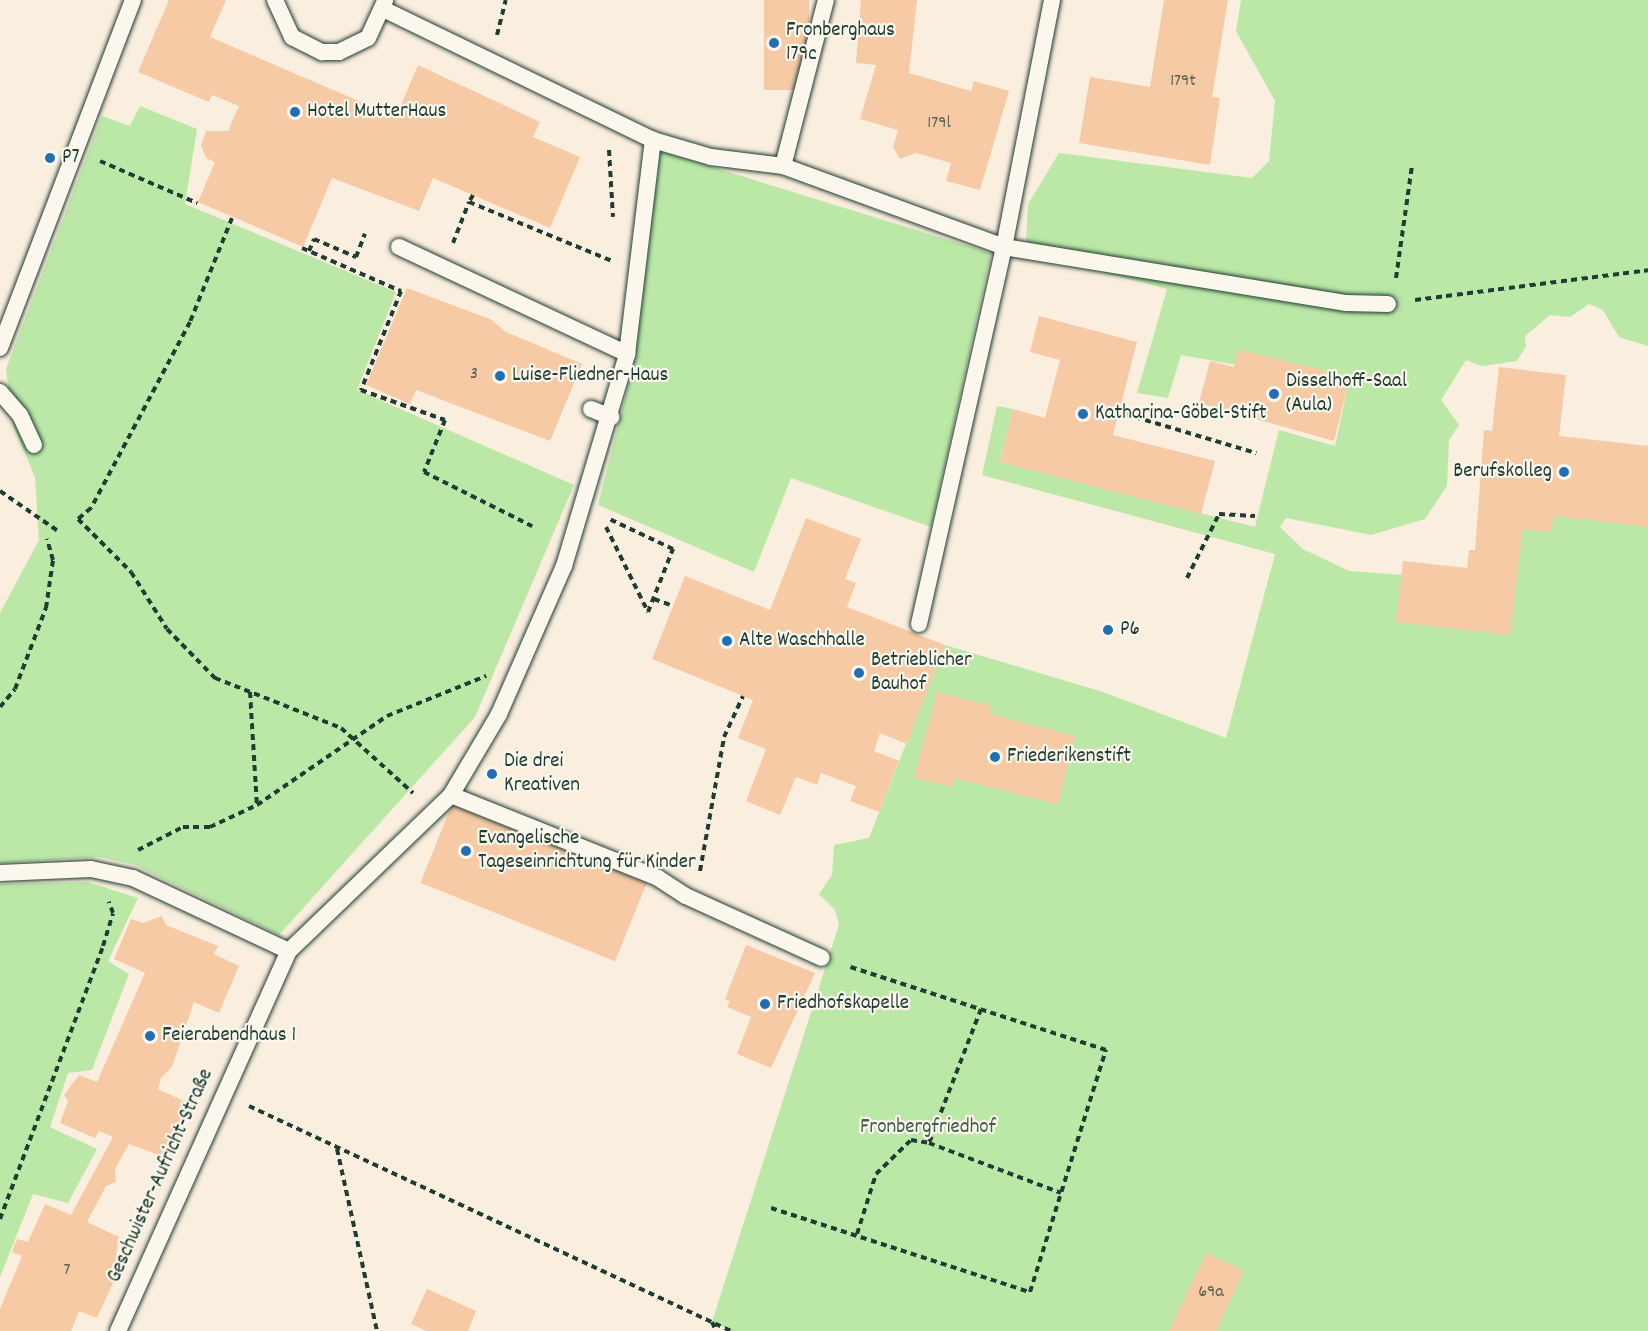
<!DOCTYPE html>
<html>
<head>
<meta charset="utf-8">
<style>
  body { margin:0 }
  #map { position:relative; width:1648px; height:1331px; overflow:hidden; background:#faeede; font-family:Dekko,sans-serif }
  div>[style] { position:absolute }
  [style*='--x'] { left:calc(var(--x)*1px); top:calc(var(--y)*1px); width:calc(var(--w)*1px); rotate:calc(var(--a)*1deg) }
  .green>* { inset:0; background:#bbe8a6 }
  .building>* { inset:0; background:#f6caa5; transform-origin:0 0 }
  .path>* { height:4px; margin-top:-2px; transform-origin:0; background:repeating-linear-gradient(90deg,#1f3d34 0 6px,transparent 0 10.5px) }
  .roads { filter:drop-shadow(0 0 2px #1f3d34) drop-shadow(0 0 2px #1f3d34) }
  .service>* { height:16px; margin:-8px; padding:0 8px; transform-origin:8px; border-radius:8px; background:#fbf7ec }
  .dots>* { width:16px; height:16px; translate:-50% -50%; box-sizing:border-box; border:3px solid #fbf7ec; border-radius:50% }
  span { translate:-50% -50%; white-space:nowrap; text-align:center; line-height:1.15; -webkit-text-stroke:4.5px #fbf7ec; paint-order:stroke }
  .number-label { font-size:18px; color:#556050 }
  .number-label span { -webkit-text-stroke-width:0 }
  .poi-label { font-size:21px; color:#1f3d34 }
  .left { translate:0 -50%; text-align:left }
  .right { translate:-100% -50%; text-align:right }
  .park-label { font-size:21px; color:#3e5f4b }
  .street-label { font-size:21px; color:#1f3d34 }
</style>
</head>
<body>
<div id="map">
  <div class="green">
    <div style="clip-path:polygon(1241px 0,1648px 0,1648px 346px,1619px 337px,1603px 310px,1589px 304px,1570px 317px,1550px 315px,1525px 336px,1526px 346px,1517px 361px,1482px 366px,1466px 360px,1441px 400px,1459px 425px,1449px 440px,1447px 486px,1425px 519px,1371px 535px,1286px 518px,1280px 527px,1303px 549px,1349px 571px,1404px 575px,1476px 569px,1552px 450px,1648px 457px,1648px 1331px,731px 1331px,712px 1322px,839px 925px,835px 910px,819px 894px,832px 875px,834px 845px,869px 838px,945px 645px,1103px 692px,1226px 738px,1275px 554px,982px 475px,997px 406px,1013px 409px,1000px 462px,1255px 527px,1279px 430px,1335px 446px,1348px 385px,1181px 355px,1168px 398px,1137px 393px,1167px 289px,1032px 254px,1026px 239px,1028px 204px,1059px 153px,1252px 178px,1269px 161px,1275px 101px,1236px 31px)"></div>
    <div style="clip-path:polygon(140px 106px,197px 129px,185px 204px,396px 292px,357px 390px,574px 485px,475px 717px,279px 935px,135px 865px,98px 857px,0 863px,0 613px,39px 540px,35px 477px,13px 425px,6px 369px,102px 116px,130px 126px)"></div>
    <div style="clip-path:polygon(660px 151px,991px 253px,931px 527px,791px 478px,754px 572px,598px 505px,636px 355px)"></div>
    <div style="clip-path:polygon(88px 882px,138px 898px,108px 961px,129px 974px,92px 1070px,68px 1073px,50px 1127px,97px 1149px,68px 1203px,33px 1194px,0 1277px,0 884px)"></div>
  </div>
  <div class="building">
    <div style="clip-path:polygon(169px 0,226px 0,210px 37px,396px 117px,418px 65px,540px 122px,533px 137px,580px 157px,550px 228px,433px 178px,419px 211px,332px 178px,303px 247px,198px 202px,215px 162px,206px 158px,201px 145px,206px 131px,228px 131px,239px 106px,212px 95px,209px 102px,138px 72px)"></div>
    <div style="left:764px;top:0;width:45px;height:90px"></div>
    <div style="clip-path:polygon(861px 0,917px 0,909px 73px,971px 91px,974px 81px,1009px 91px,980px 190px,946px 181px,951px 163px,916px 153px,900px 159px,893px 147px,898px 130px,860px 119px,876px 65px,856px 63px)"></div>
    <div style="clip-path:polygon(1164px 0,1228px 0,1212px 97px,1220px 98px,1210px 165px,1079px 143px,1090px 77px,1150px 87px)"></div>
    <div style="clip-path:polygon(407px 288px,490px 319px,506px 332px,582px 364px,550px 441px,416px 390px,410px 404px,366px 385px)"></div>
    <div style="clip-path:polygon(1039px 316px,1137px 342px,1113px 435px,1215px 461px,1201px 514px,1000px 462px,1013px 409px,1045px 418px,1060px 360px,1030px 352px)"></div>
    <div style="clip-path:polygon(1238px 349px,1350px 377px,1334px 441px,1199px 403px,1210px 361px,1234px 367px)"></div>
    <div style="clip-path:polygon(1499px 367px,1566px 375px,1559px 436px,1648px 446px,1648px 527px,1554px 516px,1551px 532px,1523px 529px,1510px 635px,1396px 622px,1403px 561px,1467px 568px,1469px 550px,1475px 550px,1484px 430px,1492px 431px)"></div>
    <div style="clip-path:polygon(806px 518px,861px 539px,845px 579px,856px 583px,847px 607px,945px 645px,907px 744px,880px 733px,874px 751px,899px 761px,879px 812px,850px 801px,856px 786px,821px 773px,817px 785px,796px 777px,780px 815px,746px 801px,766px 749px,738px 738px,753px 700px,652px 659px,685px 576px,770px 610px)"></div>
    <div style="clip-path:polygon(937px 692px,992px 706px,990px 714px,1075px 736px,1058px 804px,954px 778px,952px 787px,914px 778px)"></div>
    <div style="left:453px;top:802px;width:210px;height:87px;rotate:22deg"></div>
    <div style="clip-path:polygon(162px 916px,166px 925px,218px 946px,214px 954px,239px 966px,219px 1013px,194px 1002px,172px 1067px,161px 1078px,158px 1089px,188px 1103px,164px 1157px,129px 1144px,115px 1169px,116px 1182px,106px 1186px,87px 1222px,119px 1237px,116px 1256px,124px 1259px,97px 1318px,79px 1311px,71px 1331px,0 1331px,0 1309px,22px 1256px,12px 1252px,17px 1239px,28px 1242px,45px 1204px,71px 1215px,113px 1137px,99px 1131px,95px 1138px,60px 1123px,68px 1101px,64px 1095px,79px 1075px,97px 1082px,145px 973px,114px 959px,131px 919px,143px 923px)"></div>
    <div style="clip-path:polygon(746px 945px,815px 973px,771px 1068px,737px 1054px,751px 1017px,727px 1007px,730px 1001px,725px 999px)"></div>
    <div style="clip-path:polygon(1206px 1253px,1244px 1271px,1216px 1331px,1169px 1331px)"></div>
    <div style="clip-path:polygon(427px 1289px,476px 1311px,468px 1331px,427px 1331px,411px 1324px)"></div>
  </div>
  <div class="path">
    <div style="--x:497;--y:35;--w:36;--a:-76"></div>
    <div style="--x:609;--y:150;--w:67;--a:86.6"></div>
    <div style="--x:100;--y:161;--w:106;--a:23.4"></div>
    <div style="--x:473;--y:195;--w:8;--a:120"></div>
    <div style="--x:469;--y:202;--w:155;--a:22.4"></div>
    <div style="--x:232;--y:218;--w:112;--a:112"></div>
    <div style="--x:190;--y:322;--w:211;--a:118"></div>
    <div style="--x:91;--y:508;--w:17;--a:140"></div>
    <div style="--x:78;--y:519;--w:75;--a:45"></div>
    <div style="--x:131;--y:572;--w:67;--a:57.7"></div>
    <div style="--x:167;--y:629;--w:69;--a:45.6"></div>
    <div style="--x:215;--y:678;--w:136;--a:21.6"></div>
    <div style="--x:341;--y:728;--w:97;--a:42.1"></div>
    <div style="--x:453;--y:243;--w:44;--a:-68.7"></div>
    <div style="--x:302;--y:248;--w:108;--a:23.5"></div>
    <div style="--x:401;--y:291;--w:107;--a:112"></div>
    <div style="--x:361;--y:390;--w:89;--a:19.7"></div>
    <div style="--x:445;--y:420;--w:56;--a:112"></div>
    <div style="--x:424;--y:472;--w:121;--a:26.6"></div>
    <div style="--x:309;--y:251;--w:13;--a:-67"></div>
    <div style="--x:314;--y:239;--w:46;--a:23.2"></div>
    <div style="--x:356;--y:257;--w:25;--a:-69"></div>
    <div style="--x:1396;--y:278;--w:113;--a:-81.9"></div>
    <div style="--x:1415;--y:300;--w:235;--a:-7.3"></div>
    <div style="--x:1125;--y:414;--w:137;--a:16.6"></div>
    <div style="--x:0;--y:491;--w:70;--a:34.6"></div>
    <div style="--x:606;--y:527;--w:95;--a:63.7"></div>
    <div style="--x:648;--y:612;--w:68;--a:-68.4"></div>
    <div style="--x:673;--y:549;--w:73;--a:-154.8"></div>
    <div style="--x:1187;--y:578;--w:72;--a:-63.4"></div>
    <div style="--x:1219;--y:514;--w:36;--a:3"></div>
    <div style="--x:654;--y:599;--w:20;--a:20"></div>
    <div style="--x:250;--y:692;--w:113;--a:86.5"></div>
    <div style="--x:0;--y:707;--w:23;--a:-50"></div>
    <div style="--x:15;--y:689;--w:87;--a:-69.1"></div>
    <div style="--x:46;--y:608;--w:49;--a:-81.7"></div>
    <div style="--x:53;--y:560;--w:22;--a:-106"></div>
    <div style="--x:138;--y:850;--w:51;--a:-27.1"></div>
    <div style="--x:183;--y:827;--w:27;--a:0"></div>
    <div style="--x:210;--y:827;--w:52;--a:-25.1"></div>
    <div style="--x:257;--y:805;--w:158;--a:-34.4"></div>
    <div style="--x:387;--y:716;--w:107;--a:-22"></div>
    <div style="--x:700;--y:871;--w:136;--a:-79.8"></div>
    <div style="--x:724;--y:737;--w:45;--a:-65.1"></div>
    <div style="--x:981;--y:1009;--w:144;--a:111.2"></div>
    <div style="--x:929;--y:1143;--w:141;--a:20.7"></div>
    <div style="--x:249;--y:1106;--w:532;--a:25.02"></div>
    <div style="--x:337;--y:1149;--w:186;--a:77.6"></div>
    <div style="--x:771;--y:1208;--w:272;--a:18"></div>
    <div style="--x:1030;--y:1292;--w:254;--a:-72.6"></div>
    <div style="--x:1106;--y:1050;--w:271;--a:-162"></div>
    <div style="--x:0;--y:1219;--w:292;--a:-69.3"></div>
    <div style="--x:103;--y:946;--w:34;--a:-73"></div>
    <div style="--x:113;--y:913;--w:12;--a:-110"></div>
    <div style="--x:857;--y:1234;--w:63;--a:-72.4"></div>
    <div style="--x:876;--y:1174;--w:49;--a:-44.2"></div>
    <div style="--x:911;--y:1140;--w:18;--a:9"></div>
    <div style="--x:712;--y:1322;--w:10;--a:66"></div>
  </div>
  <div class="roads">
    <div class="service">
      <div style="--x:275;--y:0;--w:41;--a:65.3"></div>
      <div style="--x:292;--y:37;--w:34;--a:27"></div>
      <div style="--x:322;--y:52;--w:17;--a:0"></div>
      <div style="--x:339;--y:52;--w:32;--a:-26"></div>
      <div style="--x:368;--y:38;--w:41;--a:-65.3"></div>
      <div style="--x:653;--y:140;--w:60;--a:16.3"></div>
      <div style="--x:711;--y:157;--w:73;--a:7.1"></div>
      <div style="--x:783;--y:166;--w:235;--a:20.1"></div>
      <div style="--x:1004;--y:247;--w:252;--a:-79"></div>
      <div style="--x:783;--y:166;--w:171;--a:-75.5"></div>
      <div style="--x:399;--y:247;--w:252;--a:25.1"></div>
      <div style="--x:0;--y:348;--w:373;--a:-69.1"></div>
      <div style="--x:0;--y:392;--w:30;--a:49"></div>
      <div style="--x:20;--y:415;--w:33;--a:65"></div>
      <div style="--x:591;--y:409;--w:22;--a:22"></div>
      <div style="--x:919;--y:624;--w:386;--a:-77.3"></div>
      <div style="--x:1004;--y:247;--w:347;--a:9.3"></div>
      <div style="--x:1346;--y:303;--w:42;--a:1.4"></div>
      <div style="--x:451;--y:795;--w:223;--a:21.8"></div>
      <div style="--x:658;--y:878;--w:33;--a:33"></div>
      <div style="--x:686;--y:896;--w:149;--a:24.5"></div>
      <div style="--x:0;--y:873;--w:91;--a:-2.5"></div>
      <div style="--x:91;--y:869;--w:43;--a:12.1"></div>
      <div style="--x:133;--y:878;--w:172;--a:25.1"></div>
      <div style="--x:118;--y:1331;--w:417;--a:-65.8"></div>
      <div style="--x:289;--y:951;--w:225;--a:-43.9"></div>
      <div style="--x:451;--y:795;--w:94;--a:-59.3"></div>
      <div style="--x:499;--y:714;--w:162;--a:-66.3"></div>
      <div style="--x:564;--y:566;--w:221;--a:-73.4"></div>
      <div style="--x:627;--y:354;--w:216;--a:-83.1"></div>
      <div style="--x:653;--y:140;--w:298;--a:-154.1"></div>
    </div>
  </div>
  <div class="dots">
    <div style="left:774px;top:43px;background:#1f6fb2"></div>
    <div style="left:295px;top:112px;background:#1f6fb2"></div>
    <div style="left:50px;top:158px;background:#1f6fb2"></div>
    <div style="left:500px;top:376px;background:#1f6fb2"></div>
    <div style="left:1274px;top:394px;background:#1f6fb2"></div>
    <div style="left:1083px;top:414px;background:#1f6fb2"></div>
    <div style="left:1564px;top:472px;background:#1f6fb2"></div>
    <div style="left:1108px;top:630px;background:#1f6fb2"></div>
    <div style="left:727px;top:641px;background:#1f6fb2"></div>
    <div style="left:859px;top:673px;background:#1f6fb2"></div>
    <div style="left:995px;top:757px;background:#1f6fb2"></div>
    <div style="left:492px;top:774px;background:#1f6fb2"></div>
    <div style="left:466px;top:851px;background:#1f6fb2"></div>
    <div style="left:765px;top:1004px;background:#1f6fb2"></div>
    <div style="left:150px;top:1036px;background:#1f6fb2"></div>
  </div>
  <div class="number-label">
    <span style="left:1183px;top:82px">179t</span>
    <span style="left:939px;top:124px">179l</span>
    <span style="left:474px;top:375px">3</span>
    <span style="left:67px;top:1271px">7</span>
    <span style="left:1211px;top:1293px">69a</span>
  </div>
  <div class="poi-label">
    <span class="left" style="left:786px;top:43px">Fronberghaus<br>179c</span>
    <span class="left" style="left:307px;top:112px">Hotel MutterHaus</span>
    <span class="left" style="left:62px;top:158px">P7</span>
    <span class="left" style="left:512px;top:376px">Luise-Fliedner-Haus</span>
    <span class="left" style="left:1286px;top:394px">Disselhoff-Saal<br>(Aula)</span>
    <span class="left" style="left:1095px;top:414px">Katharina-Göbel-Stift</span>
    <span class="right" style="left:1552px;top:472px">Berufskolleg</span>
    <span class="left" style="left:1120px;top:630px">P6</span>
    <span class="left" style="left:739px;top:641px">Alte Waschhalle</span>
    <span class="left" style="left:871px;top:673px">Betrieblicher<br>Bauhof</span>
    <span class="left" style="left:1007px;top:757px">Friederikenstift</span>
    <span class="left" style="left:504px;top:774px">Die drei<br>Kreativen</span>
    <span class="left" style="left:478px;top:851px">Evangelische<br>Tageseinrichtung für Kinder</span>
    <span class="left" style="left:777px;top:1004px">Friedhofskapelle</span>
    <span class="left" style="left:162px;top:1036px">Feierabendhaus 1</span>
  </div>
  <div class="park-label">
    <span style="left:928px;top:1128px">Fronbergfriedhof</span>
  </div>
  <div class="street-label">
    <span style="left:161px;top:1176px;rotate:-66deg">Geschwister-Aufricht-Straße</span>
  </div>
</div>
</body>
</html>
